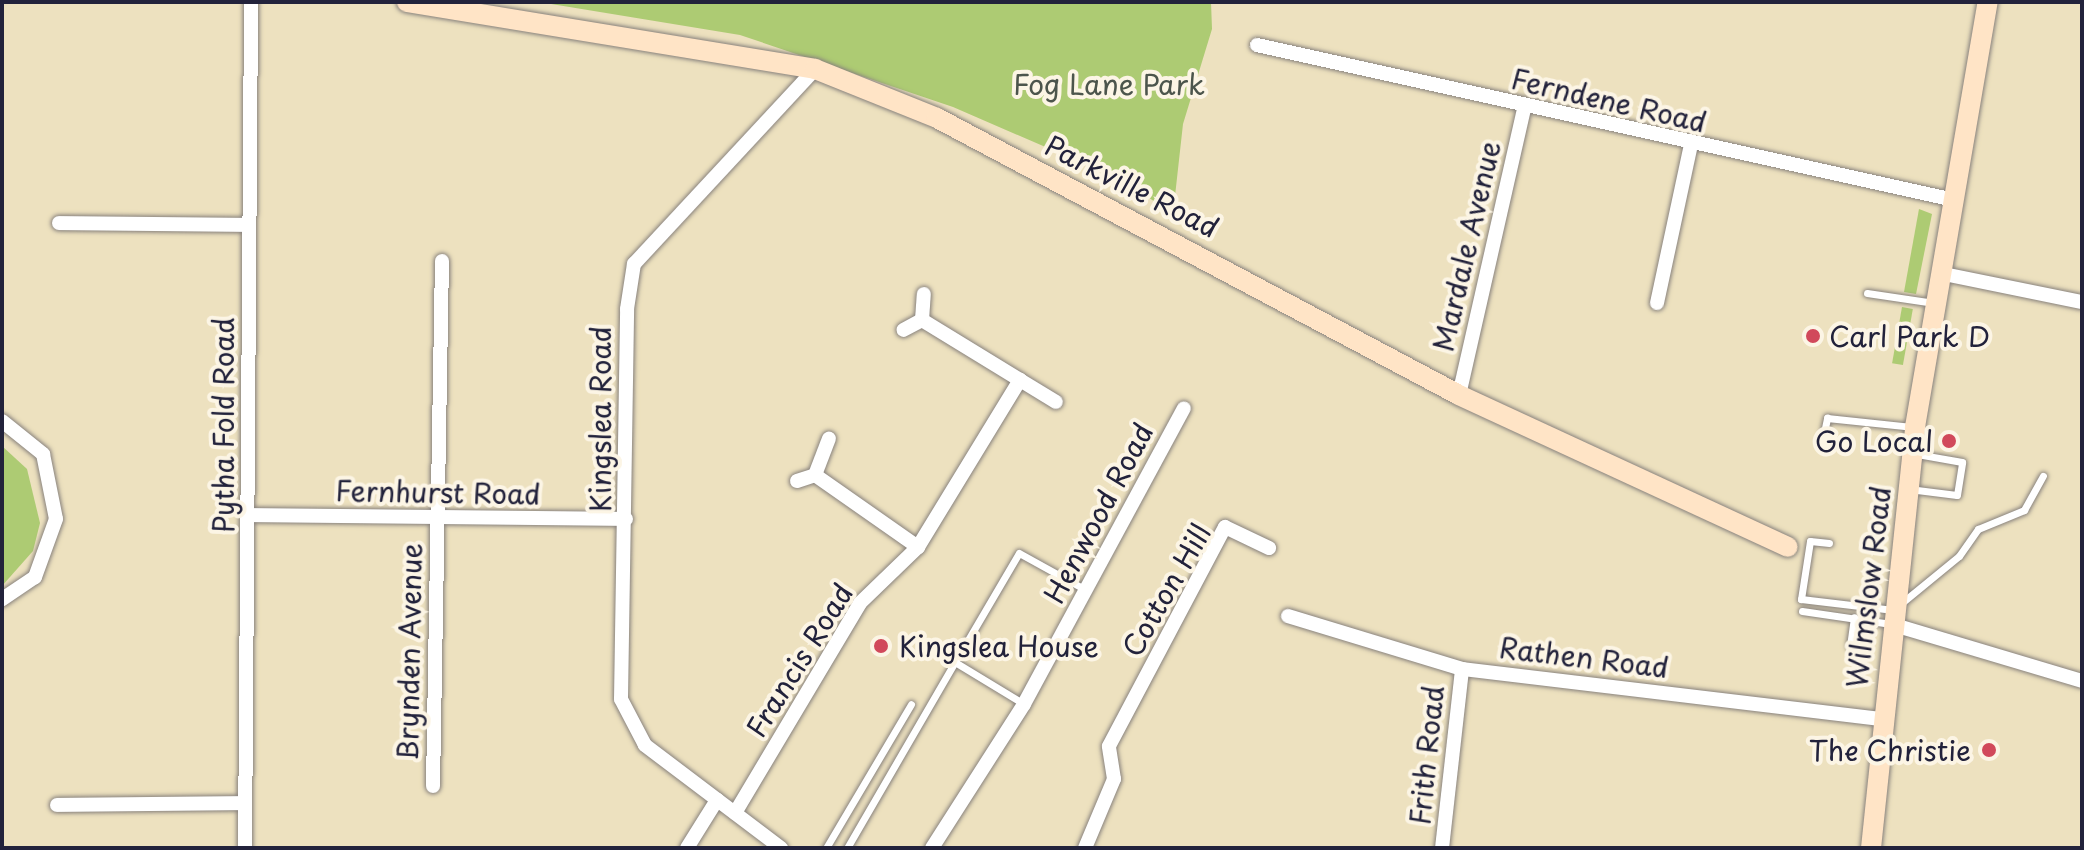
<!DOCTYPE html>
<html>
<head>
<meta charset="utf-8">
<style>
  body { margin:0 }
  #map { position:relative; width:2084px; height:850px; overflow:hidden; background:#ede1bf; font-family:"Playpen Sans",sans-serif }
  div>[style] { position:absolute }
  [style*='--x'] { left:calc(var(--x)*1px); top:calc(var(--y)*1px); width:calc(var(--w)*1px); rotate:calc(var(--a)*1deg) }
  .green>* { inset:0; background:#adcb73; transform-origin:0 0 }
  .roads { filter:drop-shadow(0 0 2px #88827d) drop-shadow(0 0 2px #88827d) }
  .lane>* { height:7px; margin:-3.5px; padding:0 3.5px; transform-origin:3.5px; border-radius:3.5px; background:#fff }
  .street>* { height:14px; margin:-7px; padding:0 7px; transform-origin:7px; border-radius:7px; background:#fff }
  .secondary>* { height:20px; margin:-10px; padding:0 10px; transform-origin:10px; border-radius:10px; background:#ffe4c6 }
  .dots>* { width:22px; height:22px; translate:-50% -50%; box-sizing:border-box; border:4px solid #fcf5e5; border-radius:50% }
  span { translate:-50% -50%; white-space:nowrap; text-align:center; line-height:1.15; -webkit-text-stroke:8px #fcf5e5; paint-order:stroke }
  .park-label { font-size:28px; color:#4c554c }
  .street-label { font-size:28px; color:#22223b }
  .poi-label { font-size:28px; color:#22223b }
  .left { translate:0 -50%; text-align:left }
  .right { translate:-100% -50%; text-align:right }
  .frame { position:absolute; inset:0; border:4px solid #22223b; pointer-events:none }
</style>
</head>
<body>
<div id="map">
  <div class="green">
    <div style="clip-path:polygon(539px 2px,1211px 2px,1212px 29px,1183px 124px,1173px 214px,1124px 181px,953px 107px,740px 35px)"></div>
    <div style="clip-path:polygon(1919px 209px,1932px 214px,1916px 294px,1904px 292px)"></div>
    <div style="left:1902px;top:307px;width:11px;height:57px;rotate:10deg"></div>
    <div style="clip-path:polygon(2px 446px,27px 469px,40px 523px,33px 551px,2px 586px)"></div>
  </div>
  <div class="roads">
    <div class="lane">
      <div style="--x:1867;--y:293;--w:68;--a:8.5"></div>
      <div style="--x:1822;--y:442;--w:25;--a:-78"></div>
      <div style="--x:1827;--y:418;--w:85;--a:6"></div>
      <div style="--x:1909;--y:489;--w:48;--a:7.1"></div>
      <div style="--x:1957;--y:495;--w:33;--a:-81"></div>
      <div style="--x:1962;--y:462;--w:47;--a:-170.1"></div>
      <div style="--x:1829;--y:543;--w:19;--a:-174"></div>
      <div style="--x:1810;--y:541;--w:59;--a:98.8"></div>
      <div style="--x:1801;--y:599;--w:93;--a:6.8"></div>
      <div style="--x:1893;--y:610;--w:85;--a:-39.3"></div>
      <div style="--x:1959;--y:556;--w:33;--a:-55"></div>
      <div style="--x:1978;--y:529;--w:50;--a:-22.4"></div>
      <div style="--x:2024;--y:510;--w:39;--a:-61"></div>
      <div style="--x:1802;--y:611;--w:90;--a:8.3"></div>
      <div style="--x:1850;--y:646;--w:29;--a:-82"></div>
      <div style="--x:1024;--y:704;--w:81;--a:-148.7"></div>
      <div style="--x:955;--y:662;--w:126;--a:-59.6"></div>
      <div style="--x:1019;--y:553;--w:77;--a:28.9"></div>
      <div style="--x:826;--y:848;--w:167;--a:-59.4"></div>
      <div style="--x:847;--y:848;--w:215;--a:-59.9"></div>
    </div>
    <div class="street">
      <div style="--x:1257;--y:45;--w:710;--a:12.53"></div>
      <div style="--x:59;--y:223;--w:190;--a:0.6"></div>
      <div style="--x:1939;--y:273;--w:146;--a:11.5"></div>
      <div style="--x:1657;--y:303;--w:162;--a:-77.9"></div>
      <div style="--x:922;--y:320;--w:26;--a:-86"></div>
      <div style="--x:1020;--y:380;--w:42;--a:31.4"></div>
      <div style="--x:1459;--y:395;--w:294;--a:-77.2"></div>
      <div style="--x:2;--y:421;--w:53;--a:38.8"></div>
      <div style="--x:43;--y:454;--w:66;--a:78.7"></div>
      <div style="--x:56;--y:519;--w:62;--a:109.9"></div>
      <div style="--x:35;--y:577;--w:40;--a:146"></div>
      <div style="--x:815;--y:475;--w:126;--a:35"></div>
      <div style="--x:797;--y:481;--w:19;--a:-18"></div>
      <div style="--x:815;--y:475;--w:39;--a:-69"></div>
      <div style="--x:250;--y:515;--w:376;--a:0.6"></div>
      <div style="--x:1288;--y:616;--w:182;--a:16.9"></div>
      <div style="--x:1462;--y:669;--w:421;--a:6.8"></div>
      <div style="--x:1891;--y:624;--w:199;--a:16.6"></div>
      <div style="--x:433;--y:786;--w:525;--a:-89.02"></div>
      <div style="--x:57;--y:805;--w:188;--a:-0.6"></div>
      <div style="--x:735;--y:813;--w:244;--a:-59.2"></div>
      <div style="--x:860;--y:603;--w:81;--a:-44"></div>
      <div style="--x:918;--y:547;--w:196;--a:-58.6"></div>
      <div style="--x:1020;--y:380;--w:115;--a:-148.5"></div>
      <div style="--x:922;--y:320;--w:21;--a:152"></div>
      <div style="--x:245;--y:848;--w:846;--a:-89.59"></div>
      <div style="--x:687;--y:848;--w:57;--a:-58"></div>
      <div style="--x:781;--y:848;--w:171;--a:-142.9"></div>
      <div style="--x:645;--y:745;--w:52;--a:-117.6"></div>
      <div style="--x:621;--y:699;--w:390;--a:-89.1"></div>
      <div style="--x:627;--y:309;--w:46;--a:-81.2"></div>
      <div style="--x:634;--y:264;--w:266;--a:-47.1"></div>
      <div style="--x:932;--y:848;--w:171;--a:-57.4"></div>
      <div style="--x:1024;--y:704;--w:336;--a:-61.6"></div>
      <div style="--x:1085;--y:848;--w:75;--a:-67.2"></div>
      <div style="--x:1114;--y:779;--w:33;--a:-99"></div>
      <div style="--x:1109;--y:746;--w:248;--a:-62.1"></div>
      <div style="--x:1225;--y:527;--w:49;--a:25.5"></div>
      <div style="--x:1442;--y:848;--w:180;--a:-83.6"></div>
    </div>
    <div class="secondary">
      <div style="--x:407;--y:2;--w:413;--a:9.3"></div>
      <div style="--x:815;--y:69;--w:131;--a:21.9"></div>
      <div style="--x:937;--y:118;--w:591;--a:27.95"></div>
      <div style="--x:1459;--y:395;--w:362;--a:24.8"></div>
      <div style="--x:1871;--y:848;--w:423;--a:-84"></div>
      <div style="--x:1915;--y:427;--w:431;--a:-80.3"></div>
    </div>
  </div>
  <div class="dots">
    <div style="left:1813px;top:336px;background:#d1495b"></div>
    <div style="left:1949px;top:441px;background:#d1495b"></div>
    <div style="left:881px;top:646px;background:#d1495b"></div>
    <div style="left:1989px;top:750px;background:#d1495b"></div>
  </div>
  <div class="park-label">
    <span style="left:1109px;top:84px">Fog Lane Park</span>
  </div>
  <div class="street-label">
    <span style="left:1609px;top:100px;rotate:13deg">Ferndene Road</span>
    <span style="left:1132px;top:186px;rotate:27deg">Parkville Road</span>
    <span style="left:1466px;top:246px;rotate:-77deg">Mardale Avenue</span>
    <span style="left:600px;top:419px;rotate:-90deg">Kingslea Road</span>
    <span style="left:223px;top:425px;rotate:-90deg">Pytha Fold Road</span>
    <span style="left:438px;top:492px;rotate:1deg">Fernhurst Road</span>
    <span style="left:1098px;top:513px;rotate:-62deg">Henwood Road</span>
    <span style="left:1868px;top:587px;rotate:-83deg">Wilmslow Road</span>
    <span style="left:1166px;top:590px;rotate:-60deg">Cotton Hill</span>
    <span style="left:409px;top:652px;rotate:-89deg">Brynden Avenue</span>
    <span style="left:1584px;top:657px;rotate:7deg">Rathen Road</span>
    <span style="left:799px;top:660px;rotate:-58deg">Francis Road</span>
    <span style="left:1426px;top:755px;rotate:-84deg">Frith Road</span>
  </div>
  <div class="poi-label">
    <span class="left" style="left:1829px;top:336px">Carl Park D</span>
    <span class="right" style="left:1933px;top:441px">Go Local</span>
    <span class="left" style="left:899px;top:646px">Kingslea House</span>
    <span class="right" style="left:1971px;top:750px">The Christie</span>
  </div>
  <div class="frame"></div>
</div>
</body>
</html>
